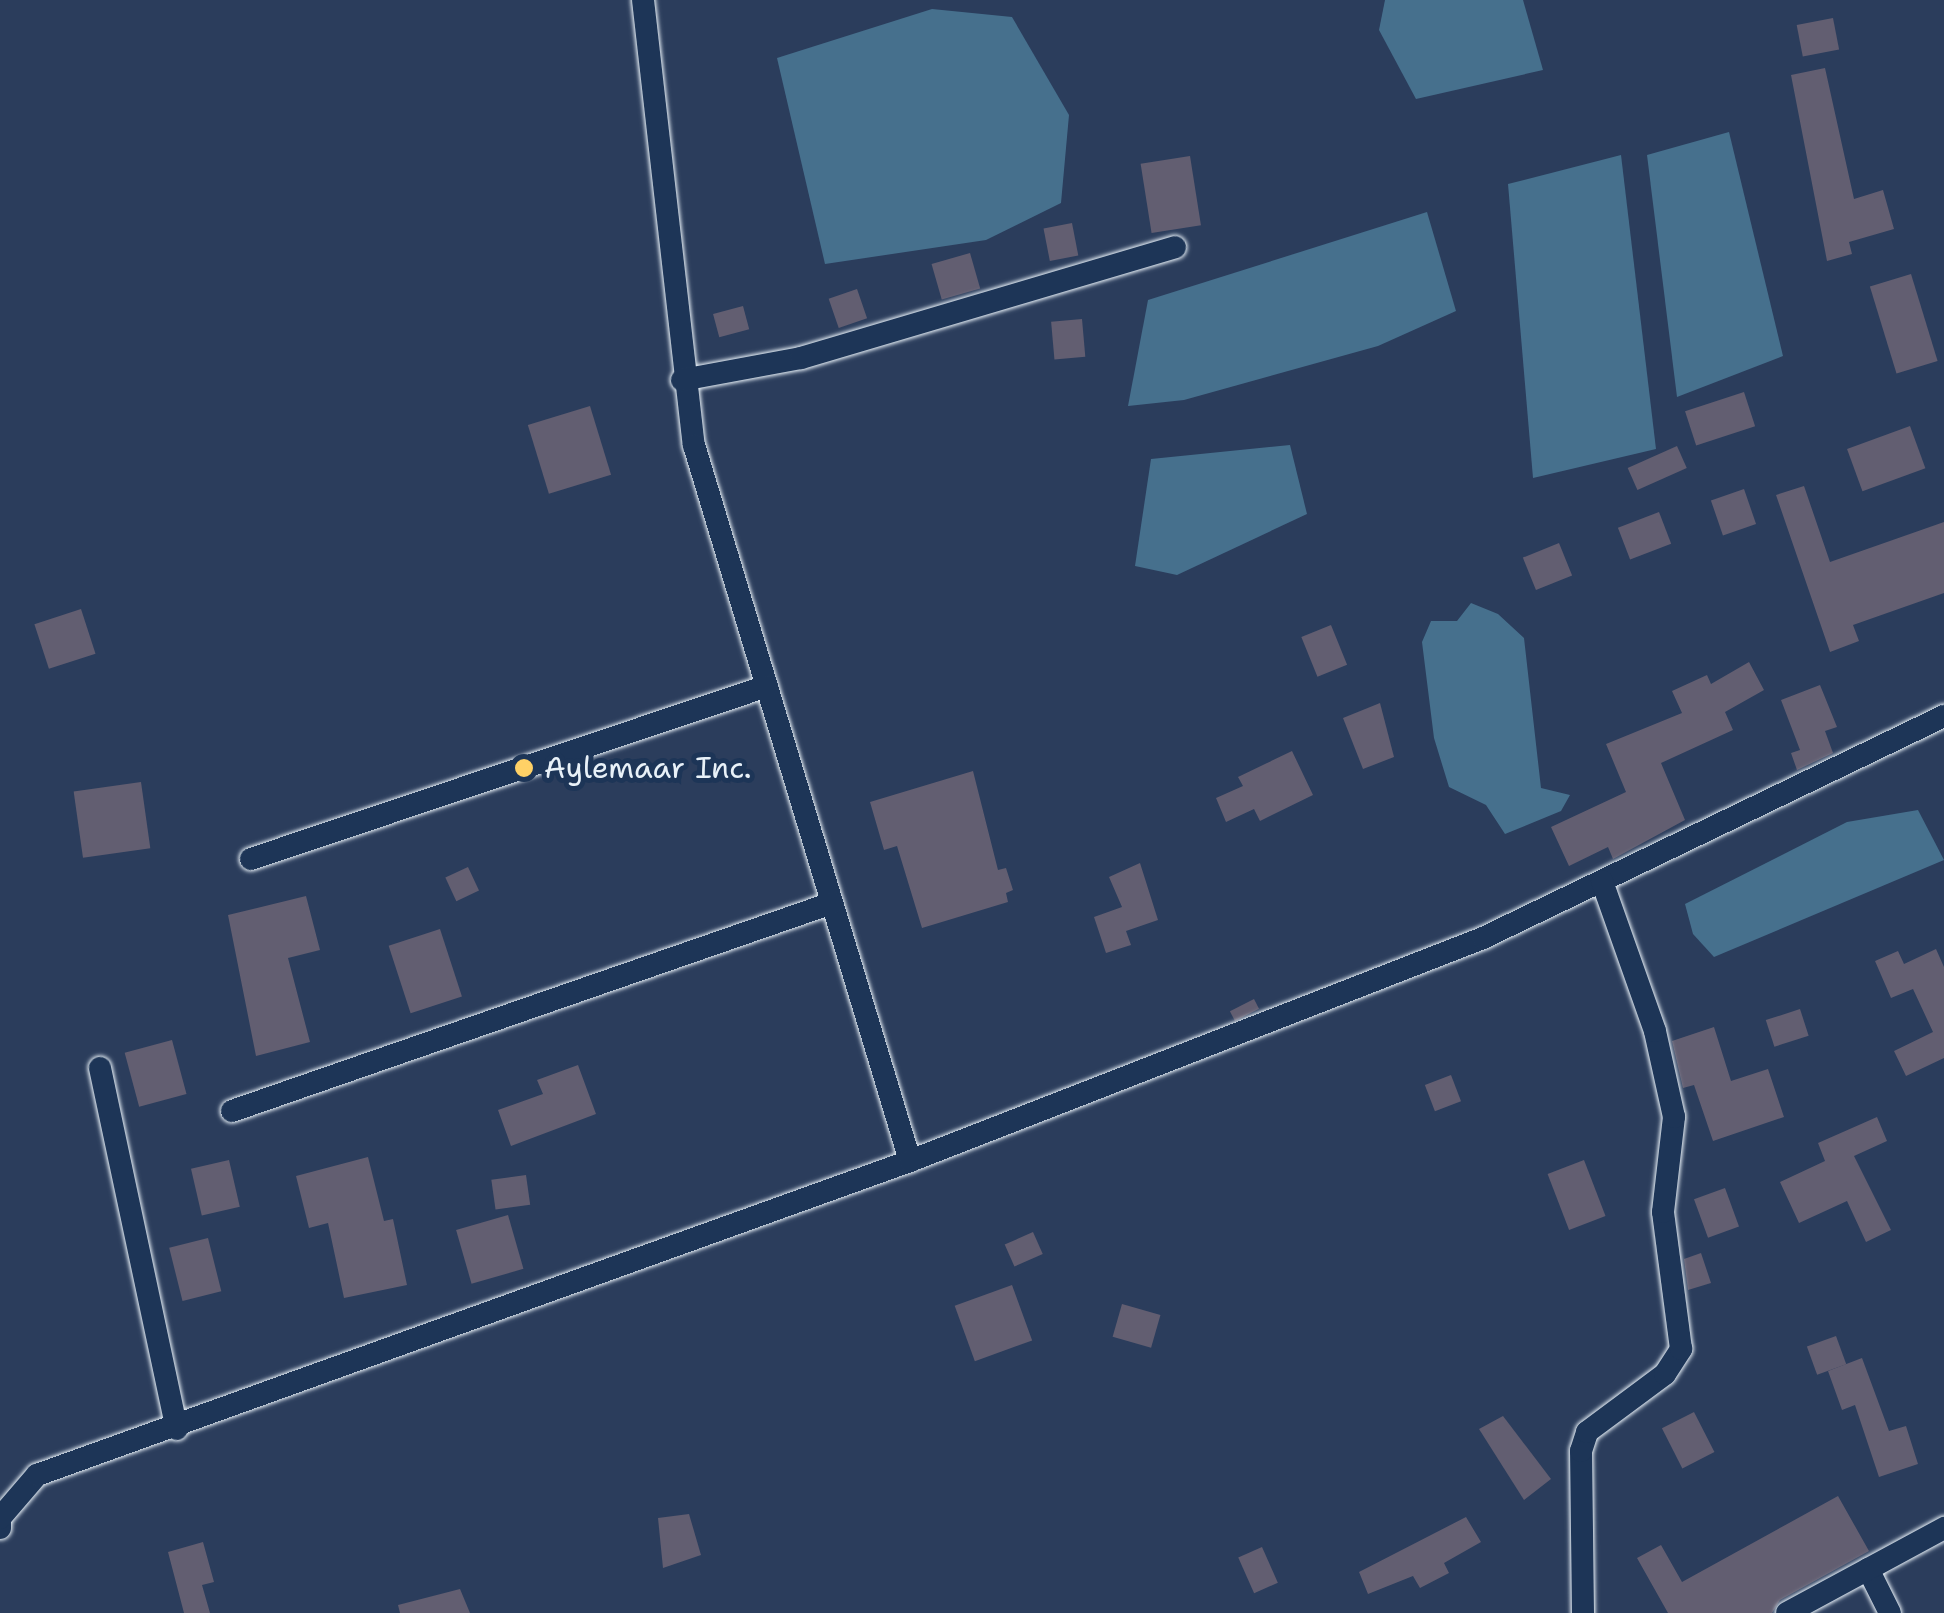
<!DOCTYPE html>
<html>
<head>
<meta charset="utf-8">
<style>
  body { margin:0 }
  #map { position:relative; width:1944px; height:1613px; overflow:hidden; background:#2b3d5c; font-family:"Shantell Sans",sans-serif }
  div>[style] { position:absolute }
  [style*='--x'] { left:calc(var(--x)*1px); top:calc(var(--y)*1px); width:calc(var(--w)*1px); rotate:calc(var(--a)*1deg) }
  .water>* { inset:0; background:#46708d }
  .building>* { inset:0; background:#625e71; transform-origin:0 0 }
  .roads { filter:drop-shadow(0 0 2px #e8f1f8) drop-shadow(0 0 2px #e8f1f8) }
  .minor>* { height:22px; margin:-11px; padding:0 11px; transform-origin:11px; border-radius:11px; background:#1d3557 }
  .dots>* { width:28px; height:28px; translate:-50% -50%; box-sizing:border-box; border:5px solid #1d3557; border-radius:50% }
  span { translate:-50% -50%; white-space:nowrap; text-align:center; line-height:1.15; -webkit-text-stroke:10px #1d3557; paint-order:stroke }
  .poi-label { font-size:30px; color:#e8f1f8 }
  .left { translate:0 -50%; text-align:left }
</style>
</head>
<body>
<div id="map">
  <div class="water">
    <div style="clip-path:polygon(1385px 0,1523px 0,1543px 70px,1416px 99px,1379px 30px)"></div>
    <div style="clip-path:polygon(932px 9px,1012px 17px,1069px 115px,1061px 203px,986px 240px,825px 264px,777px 58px)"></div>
    <div style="clip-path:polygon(1729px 132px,1783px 356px,1677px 397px,1647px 155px)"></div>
    <div style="clip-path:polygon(1621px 155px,1656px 449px,1533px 478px,1508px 184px)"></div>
    <div style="clip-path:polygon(1427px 212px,1456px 311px,1378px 346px,1184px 400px,1128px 406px,1148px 300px)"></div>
    <div style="clip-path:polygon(1290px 445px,1307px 514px,1177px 575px,1135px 566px,1151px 459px)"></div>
    <div style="clip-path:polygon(1471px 603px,1498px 614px,1524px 638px,1541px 788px,1570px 795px,1561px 811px,1505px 834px,1486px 805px,1449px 787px,1434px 738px,1422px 642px,1431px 621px,1457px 621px)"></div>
    <div style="clip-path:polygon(1918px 810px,1944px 860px,1714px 957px,1693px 934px,1685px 904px,1847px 822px)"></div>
  </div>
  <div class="building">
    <div style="left:1833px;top:18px;width:32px;height:37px;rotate:79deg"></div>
    <div style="clip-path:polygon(1825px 68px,1854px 199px,1883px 190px,1894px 229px,1849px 242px,1852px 254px,1827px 261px,1791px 75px)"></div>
    <div style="left:1190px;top:156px;width:70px;height:50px;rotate:81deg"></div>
    <div style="left:1072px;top:223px;width:33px;height:29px;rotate:79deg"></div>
    <div style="left:970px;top:253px;width:37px;height:40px;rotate:74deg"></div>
    <div style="left:1911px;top:274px;width:91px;height:43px;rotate:73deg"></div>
    <div style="left:857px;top:289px;width:31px;height:30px;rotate:71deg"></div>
    <div style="left:743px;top:306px;width:24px;height:31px;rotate:75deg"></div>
    <div style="left:1082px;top:319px;width:38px;height:31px;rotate:85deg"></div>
    <div style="left:1744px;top:392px;width:36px;height:62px;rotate:72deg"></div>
    <div style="left:590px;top:406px;width:72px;height:65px;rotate:73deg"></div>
    <div style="left:1910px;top:426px;width:45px;height:67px;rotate:70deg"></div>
    <div style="left:1677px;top:446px;width:24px;height:54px;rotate:66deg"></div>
    <div style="clip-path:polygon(1804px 486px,1830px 562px,1944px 522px,1944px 593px,1853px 625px,1859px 641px,1830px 652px,1776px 495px)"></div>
    <div style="left:1744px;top:489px;width:37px;height:35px;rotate:71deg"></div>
    <div style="left:1659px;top:512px;width:34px;height:44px;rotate:69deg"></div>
    <div style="left:1559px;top:543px;width:35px;height:39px;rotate:68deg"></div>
    <div style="left:81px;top:609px;width:47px;height:49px;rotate:72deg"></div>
    <div style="left:1331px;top:625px;width:43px;height:32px;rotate:68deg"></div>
    <div style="clip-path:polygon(1749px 662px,1764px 690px,1725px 712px,1733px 730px,1661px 763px,1685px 820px,1613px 859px,1608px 847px,1569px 866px,1551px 827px,1626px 792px,1606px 744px,1682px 713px,1672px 691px,1707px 675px,1711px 684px)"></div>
    <div style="clip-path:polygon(1820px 685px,1837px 727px,1825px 731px,1833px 753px,1797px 770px,1791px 753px,1800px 750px,1781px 700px)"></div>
    <div style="clip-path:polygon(1380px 703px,1394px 757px,1363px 769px,1343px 718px)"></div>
    <div style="clip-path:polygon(1292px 751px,1313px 795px,1260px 821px,1254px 809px,1226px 822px,1216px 798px,1243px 786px,1238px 777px)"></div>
    <div style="clip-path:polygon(973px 771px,998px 870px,1006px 868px,1013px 890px,1006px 893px,1008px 902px,922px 928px,897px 846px,884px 850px,870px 802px)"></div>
    <div style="left:141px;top:782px;width:67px;height:68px;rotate:82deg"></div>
    <div style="clip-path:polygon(1140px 863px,1158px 920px,1126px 931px,1131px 945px,1106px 953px,1094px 917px,1122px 907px,1109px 877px)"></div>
    <div style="left:468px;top:867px;width:26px;height:25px;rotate:65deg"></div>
    <div style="clip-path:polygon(306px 896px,320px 950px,288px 958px,310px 1042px,256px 1056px,228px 915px)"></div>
    <div style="left:440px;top:929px;width:71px;height:54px;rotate:72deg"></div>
    <div style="clip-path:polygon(1936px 949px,1944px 967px,1944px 1058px,1906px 1076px,1894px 1051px,1933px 1032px,1913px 989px,1891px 998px,1875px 961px,1898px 951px,1904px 964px)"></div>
    <div style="left:1254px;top:999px;width:11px;height:27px;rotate:63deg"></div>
    <div style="left:1800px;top:1009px;width:28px;height:36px;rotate:72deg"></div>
    <div style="clip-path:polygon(1714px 1027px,1731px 1081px,1768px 1069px,1784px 1117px,1713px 1141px,1694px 1085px,1683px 1088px,1672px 1041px)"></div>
    <div style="left:172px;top:1040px;width:56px;height:49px;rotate:75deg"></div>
    <div style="clip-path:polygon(578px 1065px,596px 1114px,511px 1146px,498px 1110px,543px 1094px,537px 1080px)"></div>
    <div style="left:1451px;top:1075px;width:28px;height:28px;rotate:69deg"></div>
    <div style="clip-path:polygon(1877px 1117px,1887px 1141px,1854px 1156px,1891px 1230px,1866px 1242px,1847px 1201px,1799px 1223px,1780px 1182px,1825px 1161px,1818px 1143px)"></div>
    <div style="clip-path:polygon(368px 1157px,384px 1221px,393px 1219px,407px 1285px,344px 1298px,328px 1223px,309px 1228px,296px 1176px)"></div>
    <div style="left:229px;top:1160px;width:48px;height:39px;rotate:77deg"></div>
    <div style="left:1584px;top:1160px;width:60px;height:39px;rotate:69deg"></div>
    <div style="left:526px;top:1175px;width:30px;height:35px;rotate:82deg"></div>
    <div style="left:1725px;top:1188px;width:41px;height:33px;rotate:70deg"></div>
    <div style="left:508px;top:1215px;width:56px;height:54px;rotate:74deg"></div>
    <div style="left:1033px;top:1232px;width:24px;height:31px;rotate:66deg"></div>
    <div style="left:208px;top:1238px;width:55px;height:40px;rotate:76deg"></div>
    <div style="clip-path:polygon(1701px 1253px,1711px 1283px,1688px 1290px,1684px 1259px)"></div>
    <div style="left:1012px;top:1285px;width:59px;height:61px;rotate:70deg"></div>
    <div style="left:1122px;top:1304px;width:40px;height:34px;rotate:16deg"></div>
    <div style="left:1836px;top:1336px;width:30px;height:31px;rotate:70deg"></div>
    <div style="clip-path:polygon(1862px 1358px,1889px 1431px,1906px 1426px,1918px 1464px,1879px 1477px,1855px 1405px,1842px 1410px,1828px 1371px)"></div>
    <div style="left:1694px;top:1412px;width:45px;height:36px;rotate:63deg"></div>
    <div style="clip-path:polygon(1503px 1416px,1551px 1479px,1524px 1500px,1479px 1429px)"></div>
    <div style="clip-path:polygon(1838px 1496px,1869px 1551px,1780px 1600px,1772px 1613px,1668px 1613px,1637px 1558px,1661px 1545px,1682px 1582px)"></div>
    <div style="clip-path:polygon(689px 1514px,701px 1555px,663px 1568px,658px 1518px)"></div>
    <div style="clip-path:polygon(1466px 1517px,1481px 1542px,1444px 1563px,1449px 1573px,1420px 1588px,1413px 1576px,1368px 1594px,1359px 1572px)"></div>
    <div style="clip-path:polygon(203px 1542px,214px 1582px,202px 1585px,210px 1613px,184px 1613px,168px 1552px)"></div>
    <div style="left:1262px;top:1547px;width:39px;height:26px;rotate:66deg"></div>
    <div style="clip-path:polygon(460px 1589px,470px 1613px,400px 1613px,398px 1605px)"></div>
  </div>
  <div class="roads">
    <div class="minor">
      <div style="--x:643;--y:0;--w:448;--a:83.5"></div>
      <div style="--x:694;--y:445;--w:748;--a:73.21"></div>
      <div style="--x:682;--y:380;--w:121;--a:-10.5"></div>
      <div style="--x:801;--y:358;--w:390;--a:-16.5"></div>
      <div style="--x:251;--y:859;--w:544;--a:-18.53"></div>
      <div style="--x:100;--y:1068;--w:369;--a:78"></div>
      <div style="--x:232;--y:1111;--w:635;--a:-19.12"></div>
      <div style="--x:0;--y:1528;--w:10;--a:-90"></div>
      <div style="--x:0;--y:1518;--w:57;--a:-49.3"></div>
      <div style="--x:37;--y:1475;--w:928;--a:-19.78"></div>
      <div style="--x:910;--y:1161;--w:615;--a:-21.26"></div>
      <div style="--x:1483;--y:938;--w:512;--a:-25.71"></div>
      <div style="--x:1868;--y:1569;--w:49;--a:63.4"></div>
      <div style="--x:1583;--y:1613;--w:162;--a:-90.7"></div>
      <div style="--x:1581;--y:1451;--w:20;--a:-72"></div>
      <div style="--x:1587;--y:1432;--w:97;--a:-36.6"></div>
      <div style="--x:1665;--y:1374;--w:30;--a:-57"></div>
      <div style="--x:1681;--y:1349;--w:138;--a:-97.5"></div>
      <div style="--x:1663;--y:1212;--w:96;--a:-83.4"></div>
      <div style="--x:1674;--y:1117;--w:88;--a:-102.5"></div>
      <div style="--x:1655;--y:1031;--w:159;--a:-109.5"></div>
      <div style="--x:1787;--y:1613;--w:179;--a:-28.4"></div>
    </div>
  </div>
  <div class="dots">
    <div style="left:524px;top:768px;background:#ffd166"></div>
  </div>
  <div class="poi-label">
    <span class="left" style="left:544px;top:768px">Aylemaar Inc.</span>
  </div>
</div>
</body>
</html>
